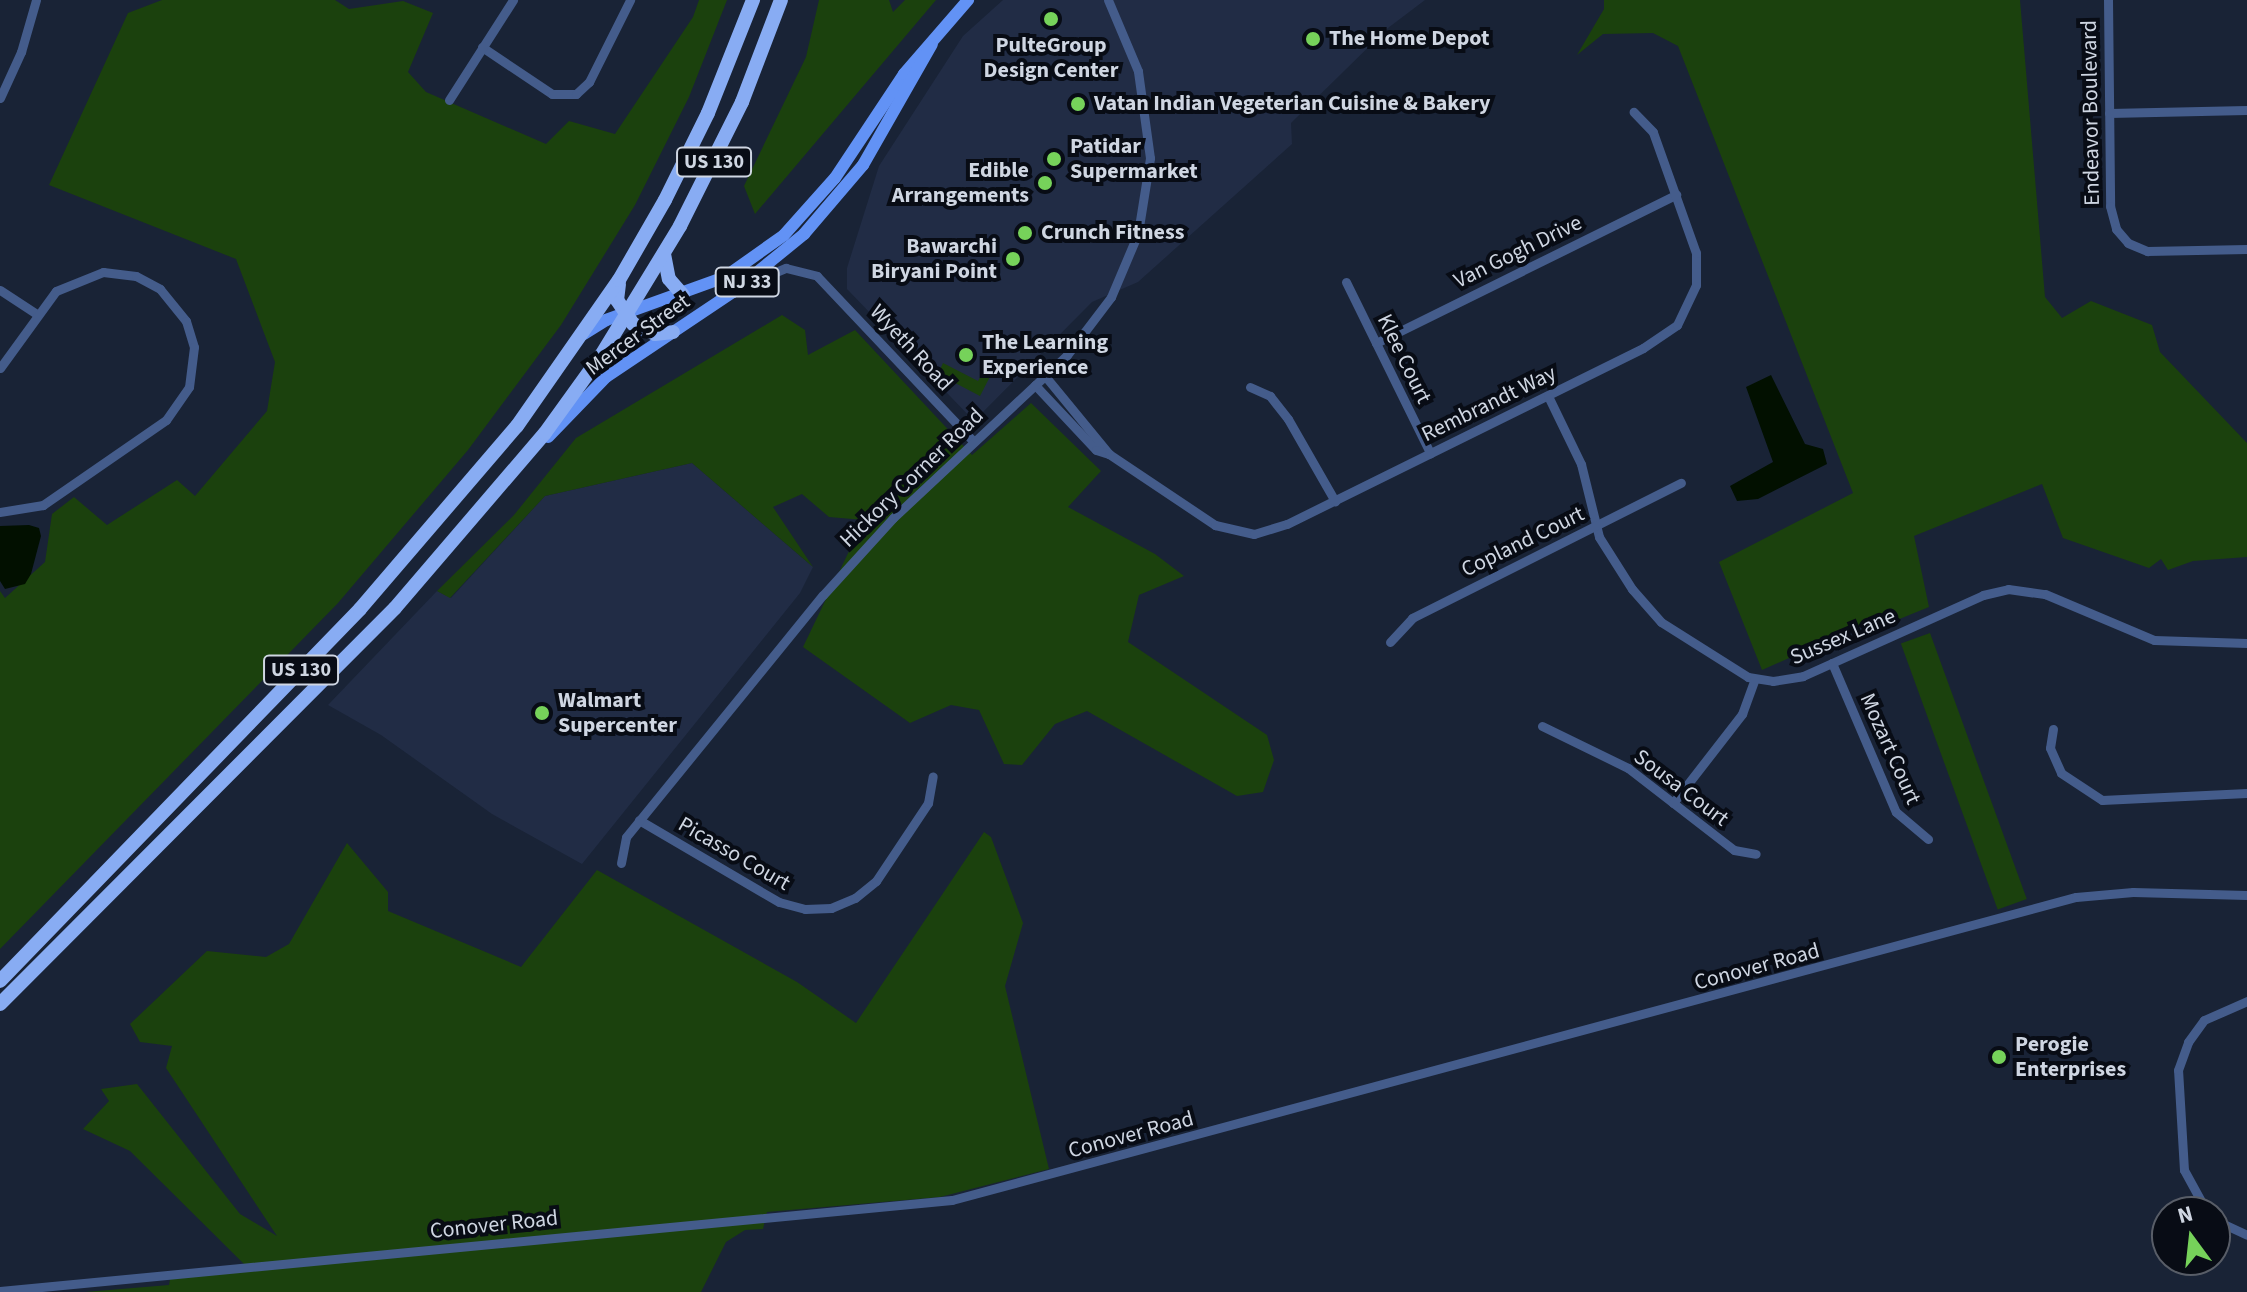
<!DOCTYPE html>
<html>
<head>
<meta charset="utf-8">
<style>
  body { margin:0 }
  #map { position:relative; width:2247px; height:1292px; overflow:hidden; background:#192336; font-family:"Source Sans 3",sans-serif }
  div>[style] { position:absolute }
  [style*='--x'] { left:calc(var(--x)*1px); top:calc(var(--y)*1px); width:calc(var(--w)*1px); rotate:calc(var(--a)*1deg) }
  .built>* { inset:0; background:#212c45 }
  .green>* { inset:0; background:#1b410d; transform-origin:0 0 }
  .water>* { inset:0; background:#021000 }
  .minor>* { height:9px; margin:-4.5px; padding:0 4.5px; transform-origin:4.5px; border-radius:4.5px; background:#445c8b }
  .major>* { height:12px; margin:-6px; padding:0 6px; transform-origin:6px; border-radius:6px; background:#6292f5 }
  .highway>* { height:14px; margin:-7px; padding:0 7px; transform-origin:7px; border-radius:7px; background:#88acf3 }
  .dots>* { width:22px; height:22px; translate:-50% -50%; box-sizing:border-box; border:4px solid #080c15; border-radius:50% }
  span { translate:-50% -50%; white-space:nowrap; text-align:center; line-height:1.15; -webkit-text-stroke:8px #080c15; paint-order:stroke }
  .shield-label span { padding:2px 6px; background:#080c15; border:2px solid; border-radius:6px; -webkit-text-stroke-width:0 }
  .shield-label { font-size:20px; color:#cfd6e2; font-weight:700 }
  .poi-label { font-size:22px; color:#cfd6e2; font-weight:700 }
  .left { translate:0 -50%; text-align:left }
  .right { translate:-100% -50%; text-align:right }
  .street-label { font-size:22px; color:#cfd6e2 }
  .north { position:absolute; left:2151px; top:1196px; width:80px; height:80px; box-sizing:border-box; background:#080c15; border:2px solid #585d67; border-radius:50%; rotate:345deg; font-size:22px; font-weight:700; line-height:32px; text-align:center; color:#cfd6e2 }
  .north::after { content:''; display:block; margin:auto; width:28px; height:36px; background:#76d25a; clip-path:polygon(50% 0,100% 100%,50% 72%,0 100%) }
</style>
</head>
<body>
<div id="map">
  <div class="built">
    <div style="clip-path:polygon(1003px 0,1425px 0,1388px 28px,1291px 123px,1292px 144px,1138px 282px,1092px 302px,974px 421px,847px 289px,847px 268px,879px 166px,963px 36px)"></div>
    <div style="clip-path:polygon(692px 463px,813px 567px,800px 593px,582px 864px,492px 814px,381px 735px,328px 705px,437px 591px,451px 598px,545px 496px)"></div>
  </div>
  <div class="green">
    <div style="clip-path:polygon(162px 0,335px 0,349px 9px,403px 1px,433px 13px,408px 72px,426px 92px,546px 144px,569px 121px,615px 134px,693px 17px,699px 0,727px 0,689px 97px,635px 205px,561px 325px,468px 450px,338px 603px,0 949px,0 591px,5px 598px,45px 562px,52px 514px,74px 497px,107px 525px,177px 480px,195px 496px,267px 411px,275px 362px,236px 259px,49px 185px,128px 13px)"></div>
    <div style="clip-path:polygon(819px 0,889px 0,893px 12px,905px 0,936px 0,755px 214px,744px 186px,806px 57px)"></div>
    <div style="clip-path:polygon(1604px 0,2020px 0,2045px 297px,2062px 318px,2091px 301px,2152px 325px,2160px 352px,2247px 443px,2247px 557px,2193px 561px,2168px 570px,2161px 559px,2149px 568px,2063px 538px,2042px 484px,1914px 536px,1929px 607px,1892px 622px,1861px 626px,1762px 670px,1719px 562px,1853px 493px,1678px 46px,1653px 33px,1603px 34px,1577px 55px,1604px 9px)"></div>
    <div style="clip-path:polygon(782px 315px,805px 330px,808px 355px,855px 330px,972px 455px,1031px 403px,1101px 471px,1068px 507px,1155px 554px,1184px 576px,1139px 595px,1128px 642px,1267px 735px,1274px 760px,1263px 792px,1237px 796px,1087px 711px,1055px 724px,1022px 765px,1004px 764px,979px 710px,951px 705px,910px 723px,803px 647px,864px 520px,829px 517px,802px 494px,773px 507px,813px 567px,692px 463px,545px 496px,450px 598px,437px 591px,514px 515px,576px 438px)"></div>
    <div style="clip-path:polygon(989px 361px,996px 365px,980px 396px,938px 374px,943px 363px,978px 381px)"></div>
    <div style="left:1930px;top:633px;width:283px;height:31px;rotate:70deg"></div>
    <div style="clip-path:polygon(984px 832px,991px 837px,1023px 923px,1005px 986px,1049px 1169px,940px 1197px,767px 1212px,763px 1229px,745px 1230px,726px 1242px,701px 1292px,85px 1292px,169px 1285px,171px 1273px,244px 1264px,130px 1151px,83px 1129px,109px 1101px,101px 1089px,137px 1084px,240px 1214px,277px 1236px,166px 1068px,172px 1046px,140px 1042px,130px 1024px,207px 951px,266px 957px,289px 944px,347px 843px,388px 892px,388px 911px,521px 967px,597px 870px,797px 982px,856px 1023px)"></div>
  </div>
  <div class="water">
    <div style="clip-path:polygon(1771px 375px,1805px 444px,1823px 449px,1827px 464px,1758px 499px,1737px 501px,1730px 486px,1773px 462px,1746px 387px)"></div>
    <div style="clip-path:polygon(29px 525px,39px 528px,41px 536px,31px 574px,25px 584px,5px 589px,0 581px,0 526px)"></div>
  </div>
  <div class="minor">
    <div style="--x:2108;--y:0;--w:206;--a:89.4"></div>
    <div style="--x:2110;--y:206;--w:24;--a:75"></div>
    <div style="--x:2116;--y:229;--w:18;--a:49"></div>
    <div style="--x:2128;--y:243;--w:21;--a:23"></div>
    <div style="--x:2147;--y:251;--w:100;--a:-1.1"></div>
    <div style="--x:482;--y:47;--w:84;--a:33.9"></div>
    <div style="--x:552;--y:94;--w:24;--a:0"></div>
    <div style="--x:576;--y:94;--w:18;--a:-43"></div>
    <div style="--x:589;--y:82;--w:92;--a:-63.4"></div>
    <div style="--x:0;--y:98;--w:51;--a:-65.5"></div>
    <div style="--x:21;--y:52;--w:54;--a:-73.9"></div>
    <div style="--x:449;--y:100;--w:119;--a:-57.4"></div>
    <div style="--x:2109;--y:113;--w:138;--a:-1.2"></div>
    <div style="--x:1346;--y:282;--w:191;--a:63.8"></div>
    <div style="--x:750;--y:283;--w:39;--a:-23"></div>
    <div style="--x:786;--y:268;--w:32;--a:14"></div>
    <div style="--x:817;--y:276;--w:228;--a:46.6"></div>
    <div style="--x:0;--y:290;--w:42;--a:33.3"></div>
    <div style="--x:1376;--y:343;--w:335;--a:-26.3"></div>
    <div style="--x:0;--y:368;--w:95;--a:-54"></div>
    <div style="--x:56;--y:291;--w:51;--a:-22"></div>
    <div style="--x:103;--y:272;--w:33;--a:7"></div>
    <div style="--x:136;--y:276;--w:27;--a:28"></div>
    <div style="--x:160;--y:289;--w:41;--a:50.9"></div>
    <div style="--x:186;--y:321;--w:27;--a:73"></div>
    <div style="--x:194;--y:347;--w:40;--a:97.1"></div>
    <div style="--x:189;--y:387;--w:40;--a:124.9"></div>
    <div style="--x:166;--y:420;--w:150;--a:145.4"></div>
    <div style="--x:43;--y:505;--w:44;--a:170.8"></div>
    <div style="--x:1045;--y:376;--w:101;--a:50.6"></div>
    <div style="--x:1035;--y:385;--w:89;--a:46.8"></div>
    <div style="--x:1096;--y:450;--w:14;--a:17"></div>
    <div style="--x:1109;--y:454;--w:128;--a:33.8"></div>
    <div style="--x:1215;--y:525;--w:40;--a:13"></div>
    <div style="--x:1254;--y:534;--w:34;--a:-17"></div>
    <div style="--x:1287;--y:524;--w:397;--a:-26.3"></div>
    <div style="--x:1643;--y:348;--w:41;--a:-34.1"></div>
    <div style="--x:1677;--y:325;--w:44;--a:-64.6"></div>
    <div style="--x:1696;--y:285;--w:32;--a:-90"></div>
    <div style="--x:1696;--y:253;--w:128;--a:-109.6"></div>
    <div style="--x:1653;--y:132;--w:28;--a:-134"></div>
    <div style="--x:1250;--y:387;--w:22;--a:24"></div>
    <div style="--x:1270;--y:396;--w:29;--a:52"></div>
    <div style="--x:1288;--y:419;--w:95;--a:60.2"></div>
    <div style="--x:1548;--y:396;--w:76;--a:64.1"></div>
    <div style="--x:1581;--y:464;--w:75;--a:76.1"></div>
    <div style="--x:1599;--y:537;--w:62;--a:57.6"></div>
    <div style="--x:1632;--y:589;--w:44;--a:48.7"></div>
    <div style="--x:1661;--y:622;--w:103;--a:32.3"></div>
    <div style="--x:1748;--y:677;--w:25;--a:9"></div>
    <div style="--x:1773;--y:681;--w:30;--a:-9"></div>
    <div style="--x:1803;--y:676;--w:197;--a:-24.2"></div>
    <div style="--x:1983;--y:595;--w:26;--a:-13"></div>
    <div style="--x:2008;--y:589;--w:37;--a:8"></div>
    <div style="--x:2045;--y:594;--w:118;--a:22.9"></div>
    <div style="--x:2154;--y:640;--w:93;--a:1.8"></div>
    <div style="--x:1390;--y:642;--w:33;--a:-47"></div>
    <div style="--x:1412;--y:618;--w:301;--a:-26.7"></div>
    <div style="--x:1832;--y:663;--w:162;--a:66.8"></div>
    <div style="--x:1896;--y:812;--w:42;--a:40.2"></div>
    <div style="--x:1542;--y:726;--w:96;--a:26"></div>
    <div style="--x:1628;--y:768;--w:134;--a:37.7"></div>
    <div style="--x:1734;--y:850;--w:22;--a:10"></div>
    <div style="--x:2053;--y:729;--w:19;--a:99"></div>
    <div style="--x:2050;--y:748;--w:27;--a:66"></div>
    <div style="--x:2061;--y:773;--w:49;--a:33.4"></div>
    <div style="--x:2102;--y:800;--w:145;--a:-2.8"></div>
    <div style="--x:1673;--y:803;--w:113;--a:-52.2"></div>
    <div style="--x:1742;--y:714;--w:37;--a:-70"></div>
    <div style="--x:639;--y:820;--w:162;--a:30.4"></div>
    <div style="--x:779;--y:902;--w:27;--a:15"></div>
    <div style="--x:805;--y:909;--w:26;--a:-2"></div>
    <div style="--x:831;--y:908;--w:26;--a:-23"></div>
    <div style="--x:855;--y:898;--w:27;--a:-39"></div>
    <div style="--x:876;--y:881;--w:94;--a:-56.3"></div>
    <div style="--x:928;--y:803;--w:27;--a:-80"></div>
    <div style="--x:621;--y:863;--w:26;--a:-79"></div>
    <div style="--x:626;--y:837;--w:312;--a:-50.9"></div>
    <div style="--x:823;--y:595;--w:104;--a:-47.7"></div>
    <div style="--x:893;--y:518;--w:238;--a:-43.1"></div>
    <div style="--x:1067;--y:355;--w:73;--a:-52.8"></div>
    <div style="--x:1111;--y:297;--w:69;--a:-67.1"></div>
    <div style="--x:1138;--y:233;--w:76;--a:-80.9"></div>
    <div style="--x:1150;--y:158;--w:88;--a:-97.9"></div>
    <div style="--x:1138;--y:71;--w:77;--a:-112.9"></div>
    <div style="--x:2207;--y:1212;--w:48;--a:-118.7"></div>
    <div style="--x:2184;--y:1170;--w:100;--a:-93.4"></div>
    <div style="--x:2178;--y:1070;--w:30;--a:-70"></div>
    <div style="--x:2188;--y:1042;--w:27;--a:-54"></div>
    <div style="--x:2204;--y:1020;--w:47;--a:-23.8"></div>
    <div style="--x:2215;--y:1220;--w:35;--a:25"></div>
    <div style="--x:0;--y:1291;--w:956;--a:-5.46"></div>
    <div style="--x:952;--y:1200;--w:1164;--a:-15.09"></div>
    <div style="--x:2076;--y:897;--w:57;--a:-5"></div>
    <div style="--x:2133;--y:892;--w:114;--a:1.5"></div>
  </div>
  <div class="major">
    <div style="--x:584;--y:334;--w:26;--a:-32"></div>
    <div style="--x:606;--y:320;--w:127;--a:-19.9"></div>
    <div style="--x:725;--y:277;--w:72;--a:-35.4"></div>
    <div style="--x:784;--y:235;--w:76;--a:-48.2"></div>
    <div style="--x:835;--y:178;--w:125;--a:-56.4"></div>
    <div style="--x:904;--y:74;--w:98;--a:-49.1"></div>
    <div style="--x:548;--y:437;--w:83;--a:-46"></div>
    <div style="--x:606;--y:377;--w:153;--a:-33.8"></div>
    <div style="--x:733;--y:292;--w:92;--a:-39.2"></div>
    <div style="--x:804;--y:234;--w:91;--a:-49.5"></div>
    <div style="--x:863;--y:165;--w:139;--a:-60.3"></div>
  </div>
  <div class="highway">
    <div style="--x:664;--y:254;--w:25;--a:79"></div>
    <div style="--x:669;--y:279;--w:21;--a:49"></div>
    <div style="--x:619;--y:284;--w:16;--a:97"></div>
    <div style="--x:617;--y:300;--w:29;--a:56"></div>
    <div style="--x:633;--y:324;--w:24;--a:24"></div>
    <div style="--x:655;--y:334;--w:18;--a:-6"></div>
    <div style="--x:0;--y:981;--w:518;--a:-45.94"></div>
    <div style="--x:360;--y:609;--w:241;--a:-49.4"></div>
    <div style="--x:517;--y:426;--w:178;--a:-55.1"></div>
    <div style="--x:619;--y:280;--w:92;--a:-60.1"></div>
    <div style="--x:665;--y:200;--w:97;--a:-63.7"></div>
    <div style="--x:708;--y:113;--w:122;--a:-68.3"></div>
    <div style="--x:0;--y:1004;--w:559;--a:-45.07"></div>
    <div style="--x:395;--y:608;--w:230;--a:-49.4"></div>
    <div style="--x:545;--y:433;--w:97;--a:-54.2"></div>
    <div style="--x:602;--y:354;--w:150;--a:-58.6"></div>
    <div style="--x:680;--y:226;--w:139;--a:-63.4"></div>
    <div style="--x:742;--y:102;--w:109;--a:-69.1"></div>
  </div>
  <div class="dots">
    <div style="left:1051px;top:19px;background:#76d25a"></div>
    <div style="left:1313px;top:39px;background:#76d25a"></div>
    <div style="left:1078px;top:104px;background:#76d25a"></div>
    <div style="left:1054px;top:159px;background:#76d25a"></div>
    <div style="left:1045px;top:183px;background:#76d25a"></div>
    <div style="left:1025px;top:233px;background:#76d25a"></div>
    <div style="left:1013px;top:259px;background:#76d25a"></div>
    <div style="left:966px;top:355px;background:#76d25a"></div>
    <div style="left:542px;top:713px;background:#76d25a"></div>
    <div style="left:1999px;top:1057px;background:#76d25a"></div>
  </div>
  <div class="shield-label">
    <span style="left:714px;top:162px">US 130</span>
    <span style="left:747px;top:282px">NJ 33</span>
    <span style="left:301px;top:670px">US 130</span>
  </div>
  <div class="poi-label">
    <span class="left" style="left:1329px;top:39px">The Home Depot</span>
    <span style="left:1051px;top:58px">PulteGroup<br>Design Center</span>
    <span class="left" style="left:1094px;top:104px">Vatan Indian Vegeterian Cuisine &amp; Bakery</span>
    <span class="left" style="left:1070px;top:159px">Patidar<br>Supermarket</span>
    <span class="right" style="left:1029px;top:183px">Edible<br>Arrangements</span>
    <span class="left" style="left:1041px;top:233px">Crunch Fitness</span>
    <span class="right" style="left:997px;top:259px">Bawarchi<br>Biryani Point</span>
    <span class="left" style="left:982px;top:355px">The Learning<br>Experience</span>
    <span class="left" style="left:558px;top:713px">Walmart<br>Supercenter</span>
    <span class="left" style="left:2015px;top:1057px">Perogie<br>Enterprises</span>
  </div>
  <div class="street-label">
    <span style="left:2091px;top:113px;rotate:-91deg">Endeavor Boulevard</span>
    <span style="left:1518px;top:252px;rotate:-26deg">Van Gogh Drive</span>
    <span style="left:638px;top:335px;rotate:-36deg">Mercer Street</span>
    <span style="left:911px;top:348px;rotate:47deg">Wyeth Road</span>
    <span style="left:1404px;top:359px;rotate:64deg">Klee Court</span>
    <span style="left:1489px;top:404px;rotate:-26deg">Rembrandt Way</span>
    <span style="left:912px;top:478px;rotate:-44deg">Hickory Corner Road</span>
    <span style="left:1523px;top:542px;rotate:-26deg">Copland Court</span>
    <span style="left:1843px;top:637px;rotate:-23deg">Sussex Lane</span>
    <span style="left:1890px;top:749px;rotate:66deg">Mozart Court</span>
    <span style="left:1681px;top:788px;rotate:37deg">Sousa Court</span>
    <span style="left:734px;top:854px;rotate:30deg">Picasso Court</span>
    <span style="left:1757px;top:967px;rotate:-15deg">Conover Road</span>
    <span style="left:1131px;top:1135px;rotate:-15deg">Conover Road</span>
    <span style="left:494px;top:1225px;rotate:-6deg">Conover Road</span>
  </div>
  <div class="north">N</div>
</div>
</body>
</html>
